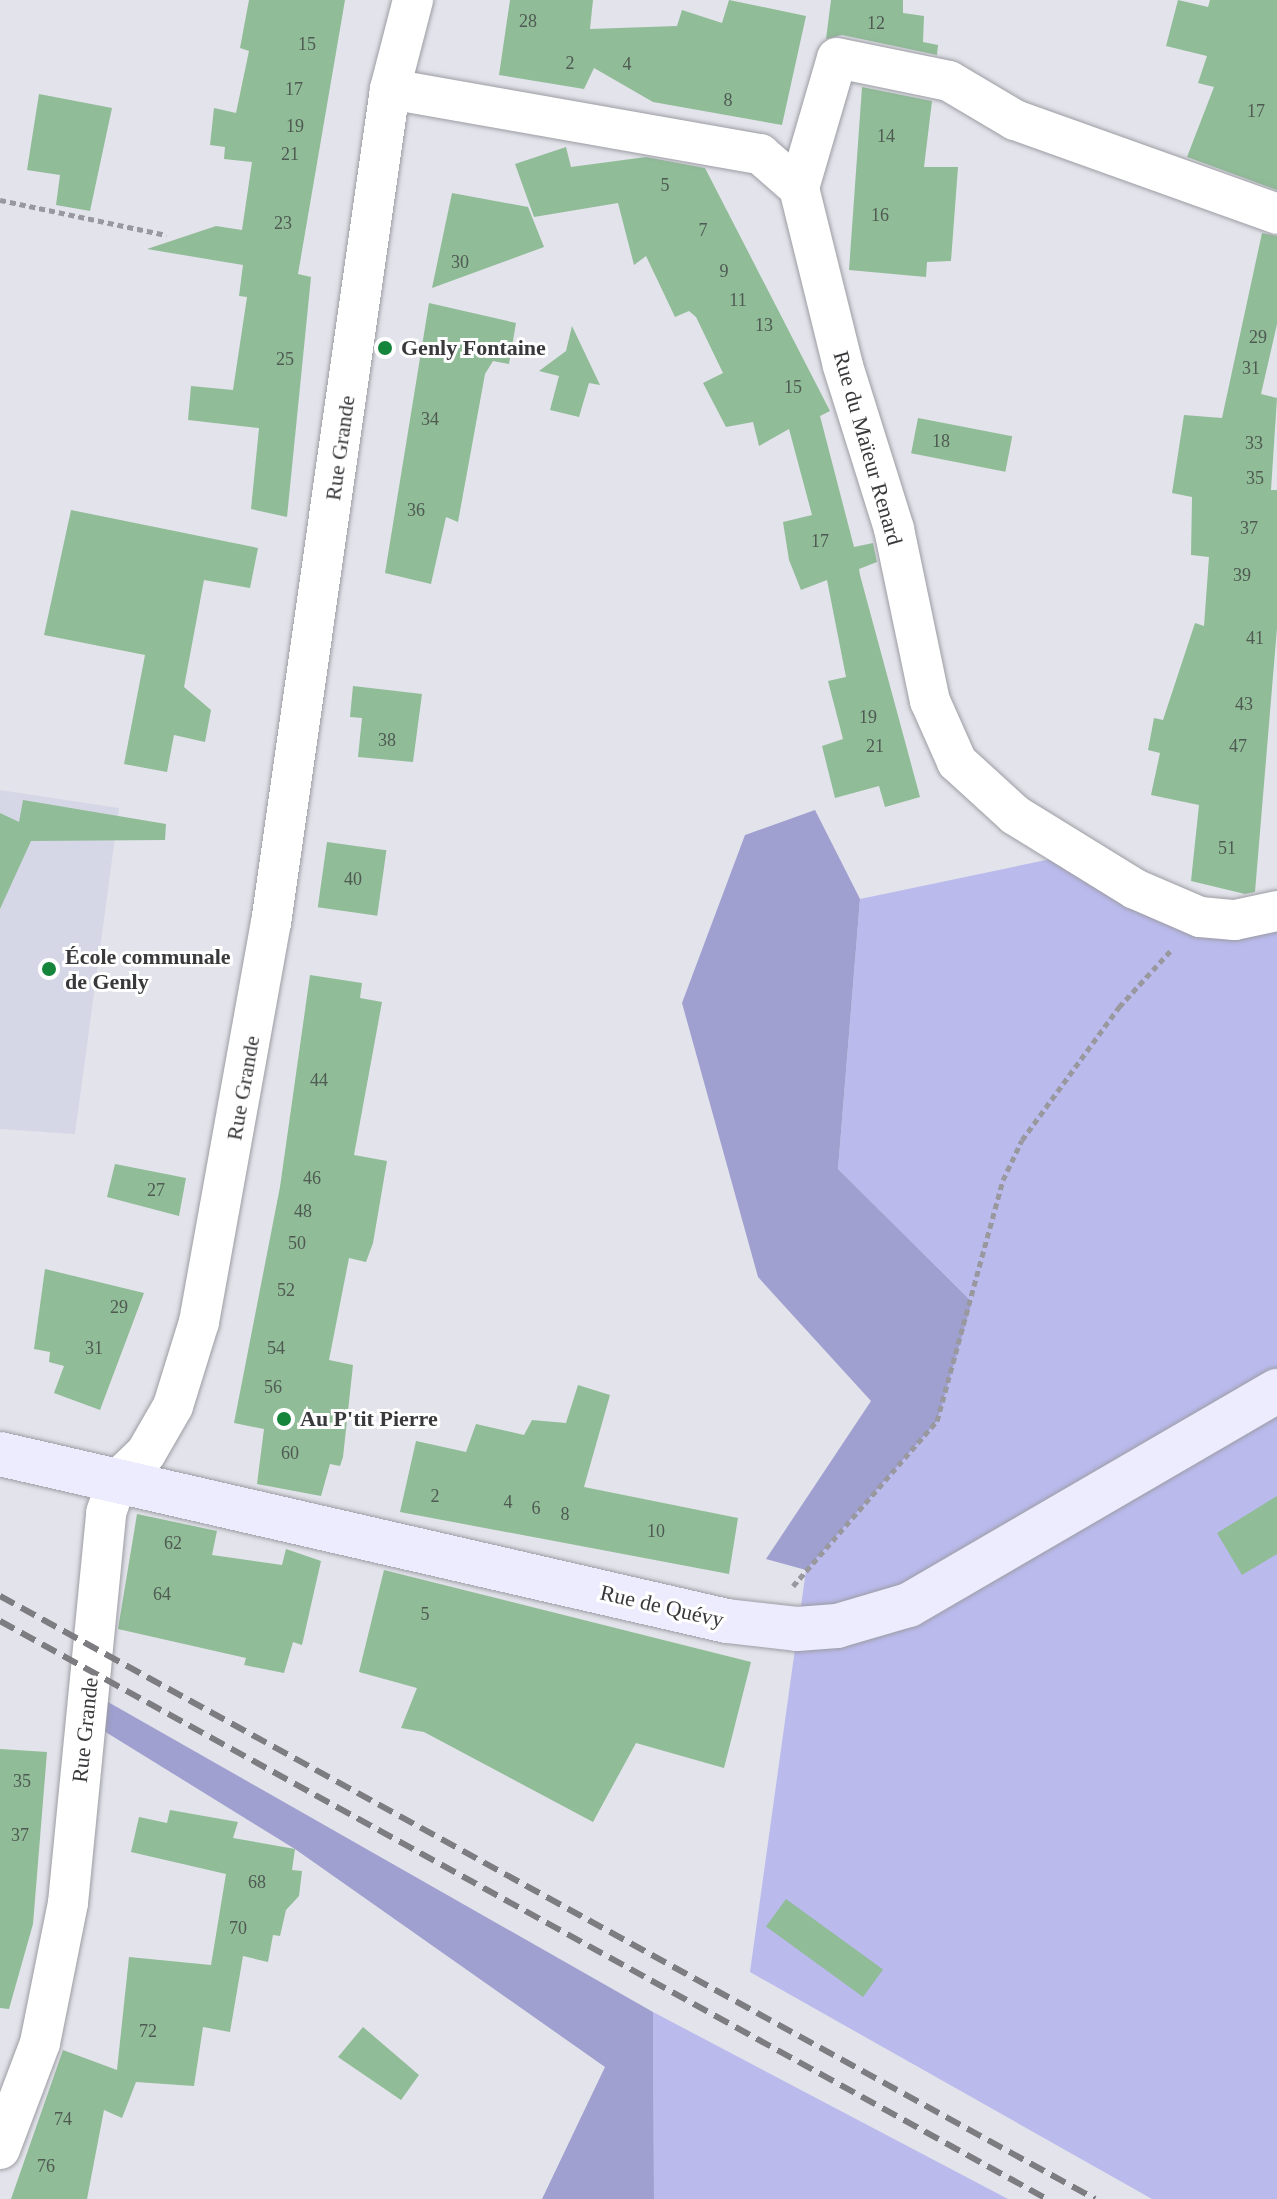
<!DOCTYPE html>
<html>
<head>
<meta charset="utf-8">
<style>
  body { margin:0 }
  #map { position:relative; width:1277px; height:2199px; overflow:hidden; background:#e3e3eb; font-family:Georgia,serif }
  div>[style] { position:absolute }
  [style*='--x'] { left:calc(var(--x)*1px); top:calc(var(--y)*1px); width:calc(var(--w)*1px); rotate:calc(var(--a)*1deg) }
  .built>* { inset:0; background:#d6d7e6 }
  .green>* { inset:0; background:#babaed }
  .forest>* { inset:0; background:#9f9fd0 }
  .building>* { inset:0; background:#90bc97; transform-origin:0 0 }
  .path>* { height:5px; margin-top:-2.5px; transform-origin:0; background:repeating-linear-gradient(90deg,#98989e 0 6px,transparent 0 10px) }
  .roads { filter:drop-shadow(0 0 2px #9c9ca3) drop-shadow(0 0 2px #9c9ca3) }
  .street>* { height:40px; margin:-20px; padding:0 20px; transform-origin:20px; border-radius:20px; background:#fff }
  .secondary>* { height:44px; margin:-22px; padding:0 22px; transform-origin:22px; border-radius:22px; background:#ececfe }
  .rail>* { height:6px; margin-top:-3px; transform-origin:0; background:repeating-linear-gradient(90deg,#7c7c81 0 16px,transparent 0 24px) }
  .dots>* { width:22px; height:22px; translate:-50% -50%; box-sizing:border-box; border:4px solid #fff; border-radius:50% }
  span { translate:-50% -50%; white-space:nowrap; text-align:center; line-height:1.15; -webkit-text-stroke:6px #fff; paint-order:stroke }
  .number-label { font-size:18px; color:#4f5a53 }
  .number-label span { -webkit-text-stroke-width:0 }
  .poi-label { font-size:22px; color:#39393c; font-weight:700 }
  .left { translate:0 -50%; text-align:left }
  .street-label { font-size:22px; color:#39393c }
</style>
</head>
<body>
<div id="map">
  <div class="built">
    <div style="clip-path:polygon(0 790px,119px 808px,75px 1134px,0 1129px)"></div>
  </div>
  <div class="green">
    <div style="clip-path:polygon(1075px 854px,1135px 889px,1277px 911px,1277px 2199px,1152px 2199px,750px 1972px,806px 1570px,936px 1421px,972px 1302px,838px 1169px,860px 899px)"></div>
    <div style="clip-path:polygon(653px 2012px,1008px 2199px,654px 2199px)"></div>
  </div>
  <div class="forest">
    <div style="clip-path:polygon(815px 810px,860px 899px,838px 1169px,972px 1302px,937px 1421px,806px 1570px,766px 1559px,871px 1401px,758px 1277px,682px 1003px,745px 835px)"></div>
    <div style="clip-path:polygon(94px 1694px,653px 2012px,654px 2199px,542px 2199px,605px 2067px,295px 1849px,91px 1723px)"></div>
  </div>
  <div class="building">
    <div style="clip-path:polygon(249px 0,345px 0,298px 274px,311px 277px,287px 517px,251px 509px,259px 428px,188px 420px,191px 386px,233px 390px,247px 297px,239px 296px,243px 265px,147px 249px,216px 226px,242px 230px,252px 162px,224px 159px,225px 147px,210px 145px,214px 108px,236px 113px,249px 51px,240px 48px)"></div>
    <div style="clip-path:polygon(510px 0,593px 0,590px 29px,677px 26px,682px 10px,722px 23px,729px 0,806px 16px,782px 125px,653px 102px,594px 68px,584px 89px,499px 75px)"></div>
    <div style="clip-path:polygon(831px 0,903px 0,903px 13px,924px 16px,923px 42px,938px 45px,937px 55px,842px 35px,826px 39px)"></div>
    <div style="clip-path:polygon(1178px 0,1208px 7px,1210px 0,1277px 0,1277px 190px,1187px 157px,1214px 87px,1198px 83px,1207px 56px,1166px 46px)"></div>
    <div style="clip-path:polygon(862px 87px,932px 101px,924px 167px,958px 167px,951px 261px,927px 262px,926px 277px,849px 270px)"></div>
    <div style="clip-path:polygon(39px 94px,112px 108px,90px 211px,56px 205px,60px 175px,27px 170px)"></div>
    <div style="clip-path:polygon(566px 147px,571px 167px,646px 157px,705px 168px,830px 411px,820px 416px,854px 547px,873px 543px,877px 562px,859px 569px,860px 575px,920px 797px,885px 807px,879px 786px,835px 798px,822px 746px,843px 739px,828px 681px,846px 677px,827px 580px,801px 590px,789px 560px,783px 522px,812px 515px,789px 429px,759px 446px,753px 422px,726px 427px,703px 383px,723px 373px,696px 317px,689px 311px,675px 317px,646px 256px,634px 265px,618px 203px,534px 217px,515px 164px)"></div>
    <div style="clip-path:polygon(452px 193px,528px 207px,544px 247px,432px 288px)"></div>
    <div style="clip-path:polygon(1262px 233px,1277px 236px,1277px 324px,1261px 394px,1277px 398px,1271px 490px,1277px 490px,1277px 628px,1255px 892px,1245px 894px,1191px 881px,1199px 805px,1151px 795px,1160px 753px,1148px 750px,1154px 718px,1163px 720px,1195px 623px,1204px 626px,1209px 557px,1191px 555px,1192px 497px,1172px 493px,1184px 415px,1222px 418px)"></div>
    <div style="clip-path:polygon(429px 303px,516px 323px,509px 364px,493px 361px,485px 374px,458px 522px,446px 517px,431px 584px,385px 573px)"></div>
    <div style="clip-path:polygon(572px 326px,600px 385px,589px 383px,579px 417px,550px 410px,559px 376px,539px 371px,566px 351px)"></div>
    <div style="left:918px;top:418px;width:96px;height:36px;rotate:11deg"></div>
    <div style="clip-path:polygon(71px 510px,258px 548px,250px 588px,204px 580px,184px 687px,211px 710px,205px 742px,174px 735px,167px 772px,124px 764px,145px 655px,44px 635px)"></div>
    <div style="clip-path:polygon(353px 686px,422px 694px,413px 762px,358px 757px,362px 718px,350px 717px)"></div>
    <div style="clip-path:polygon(23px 800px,166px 824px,165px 840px,31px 841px,0 909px,0 813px,19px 822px)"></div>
    <div style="left:327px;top:842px;width:60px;height:66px;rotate:8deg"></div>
    <div style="clip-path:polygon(310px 975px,362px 983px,360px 998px,382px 1002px,354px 1155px,387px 1161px,373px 1243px,366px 1262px,349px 1258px,329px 1360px,353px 1365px,343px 1457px,340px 1466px,330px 1464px,321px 1496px,257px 1484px,264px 1429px,234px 1423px,280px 1187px)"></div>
    <div style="clip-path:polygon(115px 1164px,186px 1178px,179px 1216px,107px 1197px)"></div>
    <div style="clip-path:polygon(45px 1269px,144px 1293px,100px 1410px,54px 1393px,64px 1366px,49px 1362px,50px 1352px,34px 1349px)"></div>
    <div style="clip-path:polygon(578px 1385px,610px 1395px,584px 1487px,738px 1518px,729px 1574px,400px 1512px,416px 1441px,466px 1452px,476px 1424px,524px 1435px,532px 1420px,566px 1423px)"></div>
    <div style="clip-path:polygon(1277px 1496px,1277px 1554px,1242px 1575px,1217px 1533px)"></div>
    <div style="clip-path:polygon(137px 1514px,217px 1531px,212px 1555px,282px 1565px,286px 1549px,321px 1561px,302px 1645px,293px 1642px,284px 1673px,244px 1665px,246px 1658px,118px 1629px)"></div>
    <div style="clip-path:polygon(384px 1570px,751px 1662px,724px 1768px,636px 1743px,593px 1822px,424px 1732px,401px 1728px,417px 1688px,359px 1672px)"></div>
    <div style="clip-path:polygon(0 1749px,47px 1752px,33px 1924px,9px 2009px,0 2008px)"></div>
    <div style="clip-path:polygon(170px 1810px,238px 1822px,233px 1838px,295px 1849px,292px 1870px,302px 1871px,299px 1896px,286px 1910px,280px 1936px,273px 1935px,268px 1962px,243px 1956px,230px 2032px,203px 2027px,194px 2086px,136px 2082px,122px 2118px,104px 2110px,87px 2199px,11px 2199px,63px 2050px,117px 2070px,129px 1957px,211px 1965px,226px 1874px,131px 1852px,139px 1817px,167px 1823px)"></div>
    <div style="left:786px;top:1899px;width:120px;height:34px;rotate:36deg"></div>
    <div style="clip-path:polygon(363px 2027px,419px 2075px,401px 2100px,338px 2057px)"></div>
  </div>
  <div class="path">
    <div style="--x:0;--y:200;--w:170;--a:11.9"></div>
    <div style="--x:793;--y:1586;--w:219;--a:-48.9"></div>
    <div style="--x:937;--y:1421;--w:250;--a:-74.7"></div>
    <div style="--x:1003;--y:1180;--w:44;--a:-64.6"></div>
    <div style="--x:1022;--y:1140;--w:165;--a:-53.9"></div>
    <div style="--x:1119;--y:1007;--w:80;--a:-47.5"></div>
  </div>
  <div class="roads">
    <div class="street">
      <div style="--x:390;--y:89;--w:376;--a:10"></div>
      <div style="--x:760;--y:154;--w:52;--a:41.1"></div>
      <div style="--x:799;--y:188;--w:183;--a:76.1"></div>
      <div style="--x:843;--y:366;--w:171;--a:72.6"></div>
      <div style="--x:894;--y:529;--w:176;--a:78.2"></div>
      <div style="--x:930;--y:701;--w:67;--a:66.1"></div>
      <div style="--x:957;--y:762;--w:79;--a:42.4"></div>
      <div style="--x:1015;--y:815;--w:141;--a:31.7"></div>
      <div style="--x:1135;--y:889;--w:71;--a:23.3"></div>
      <div style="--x:1200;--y:917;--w:35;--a:5"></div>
      <div style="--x:1235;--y:920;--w:43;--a:-12.1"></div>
      <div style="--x:799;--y:188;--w:135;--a:-73.7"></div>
      <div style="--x:837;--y:58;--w:114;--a:11.6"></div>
      <div style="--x:949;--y:81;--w:77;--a:30.6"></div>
      <div style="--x:1015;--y:120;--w:278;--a:19.7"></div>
      <div style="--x:0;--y:2149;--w:113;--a:-69.3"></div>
      <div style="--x:40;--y:2043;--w:143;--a:-78.7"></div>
      <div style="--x:68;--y:1903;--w:392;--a:-84.4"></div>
      <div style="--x:106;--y:1513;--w:34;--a:-71"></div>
      <div style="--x:117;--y:1481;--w:40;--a:-44"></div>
      <div style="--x:146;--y:1453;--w:54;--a:-60.1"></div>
      <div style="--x:173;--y:1406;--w:88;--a:-72.8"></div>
      <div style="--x:199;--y:1322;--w:405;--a:-79.8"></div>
      <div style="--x:271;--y:923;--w:842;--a:-81.88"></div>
      <div style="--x:390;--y:89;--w:92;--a:-75.5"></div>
    </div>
    <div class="secondary">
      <div style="--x:0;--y:1454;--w:746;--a:12.94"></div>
      <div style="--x:727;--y:1621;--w:70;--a:6.5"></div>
      <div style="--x:797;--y:1629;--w:40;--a:-4.3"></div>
      <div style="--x:837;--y:1626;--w:75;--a:-16.3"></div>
      <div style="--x:909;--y:1605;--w:426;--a:-30.2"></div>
    </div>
  </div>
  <div class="rail">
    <div style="--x:0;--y:1596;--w:1250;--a:28.84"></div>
    <div style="--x:0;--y:1621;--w:1196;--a:28.9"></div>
  </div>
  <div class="dots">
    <div style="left:385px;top:348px;background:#15853c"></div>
    <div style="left:49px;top:969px;background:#15853c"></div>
    <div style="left:284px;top:1419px;background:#15853c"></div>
  </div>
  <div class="number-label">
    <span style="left:528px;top:21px">28</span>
    <span style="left:876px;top:23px">12</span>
    <span style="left:307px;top:44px">15</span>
    <span style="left:570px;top:63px">2</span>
    <span style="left:627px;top:64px">4</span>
    <span style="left:294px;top:89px">17</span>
    <span style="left:728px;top:100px">8</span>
    <span style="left:1256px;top:111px">17</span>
    <span style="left:295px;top:126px">19</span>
    <span style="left:886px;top:136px">14</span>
    <span style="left:290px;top:154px">21</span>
    <span style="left:665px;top:185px">5</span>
    <span style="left:880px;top:215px">16</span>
    <span style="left:283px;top:223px">23</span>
    <span style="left:703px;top:230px">7</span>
    <span style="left:460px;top:262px">30</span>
    <span style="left:724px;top:271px">9</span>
    <span style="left:738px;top:300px">11</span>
    <span style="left:764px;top:325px">13</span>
    <span style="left:1258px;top:337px">29</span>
    <span style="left:285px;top:359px">25</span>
    <span style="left:1251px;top:368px">31</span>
    <span style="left:793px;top:387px">15</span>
    <span style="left:430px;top:419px">34</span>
    <span style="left:941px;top:441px">18</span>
    <span style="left:1254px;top:443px">33</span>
    <span style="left:1255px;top:478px">35</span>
    <span style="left:416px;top:510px">36</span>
    <span style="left:1249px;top:528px">37</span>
    <span style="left:820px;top:541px">17</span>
    <span style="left:1242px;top:575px">39</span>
    <span style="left:1255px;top:638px">41</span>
    <span style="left:1244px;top:704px">43</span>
    <span style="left:868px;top:717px">19</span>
    <span style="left:387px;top:740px">38</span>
    <span style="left:875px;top:746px">21</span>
    <span style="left:1238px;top:746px">47</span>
    <span style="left:1227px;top:848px">51</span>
    <span style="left:353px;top:879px">40</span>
    <span style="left:319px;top:1080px">44</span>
    <span style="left:312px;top:1178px">46</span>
    <span style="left:156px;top:1190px">27</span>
    <span style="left:303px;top:1211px">48</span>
    <span style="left:297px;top:1243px">50</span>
    <span style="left:286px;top:1290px">52</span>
    <span style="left:119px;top:1307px">29</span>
    <span style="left:94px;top:1348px">31</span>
    <span style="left:276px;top:1348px">54</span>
    <span style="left:273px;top:1387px">56</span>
    <span style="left:290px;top:1453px">60</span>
    <span style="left:435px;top:1496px">2</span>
    <span style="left:508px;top:1502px">4</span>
    <span style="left:536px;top:1508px">6</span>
    <span style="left:565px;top:1514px">8</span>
    <span style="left:656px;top:1531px">10</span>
    <span style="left:173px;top:1543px">62</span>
    <span style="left:162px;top:1594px">64</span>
    <span style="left:425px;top:1614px">5</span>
    <span style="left:22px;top:1781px">35</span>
    <span style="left:20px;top:1835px">37</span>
    <span style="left:257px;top:1882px">68</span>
    <span style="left:238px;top:1928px">70</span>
    <span style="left:148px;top:2031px">72</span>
    <span style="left:63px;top:2119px">74</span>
    <span style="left:46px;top:2166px">76</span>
  </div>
  <div class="poi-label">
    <span class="left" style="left:401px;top:348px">Genly Fontaine</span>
    <span class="left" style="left:65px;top:969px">École communale<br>de Genly</span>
    <span class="left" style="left:300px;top:1419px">Au P'tit Pierre</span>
  </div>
  <div class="street-label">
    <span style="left:340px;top:448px;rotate:-82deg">Rue Grande</span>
    <span style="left:868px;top:448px;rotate:74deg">Rue du Maïeur Renard</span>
    <span style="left:243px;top:1088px;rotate:-80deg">Rue Grande</span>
    <span style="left:662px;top:1606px;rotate:13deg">Rue de Quévy</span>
    <span style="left:85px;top:1730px;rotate:-84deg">Rue Grande</span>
  </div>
</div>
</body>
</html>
